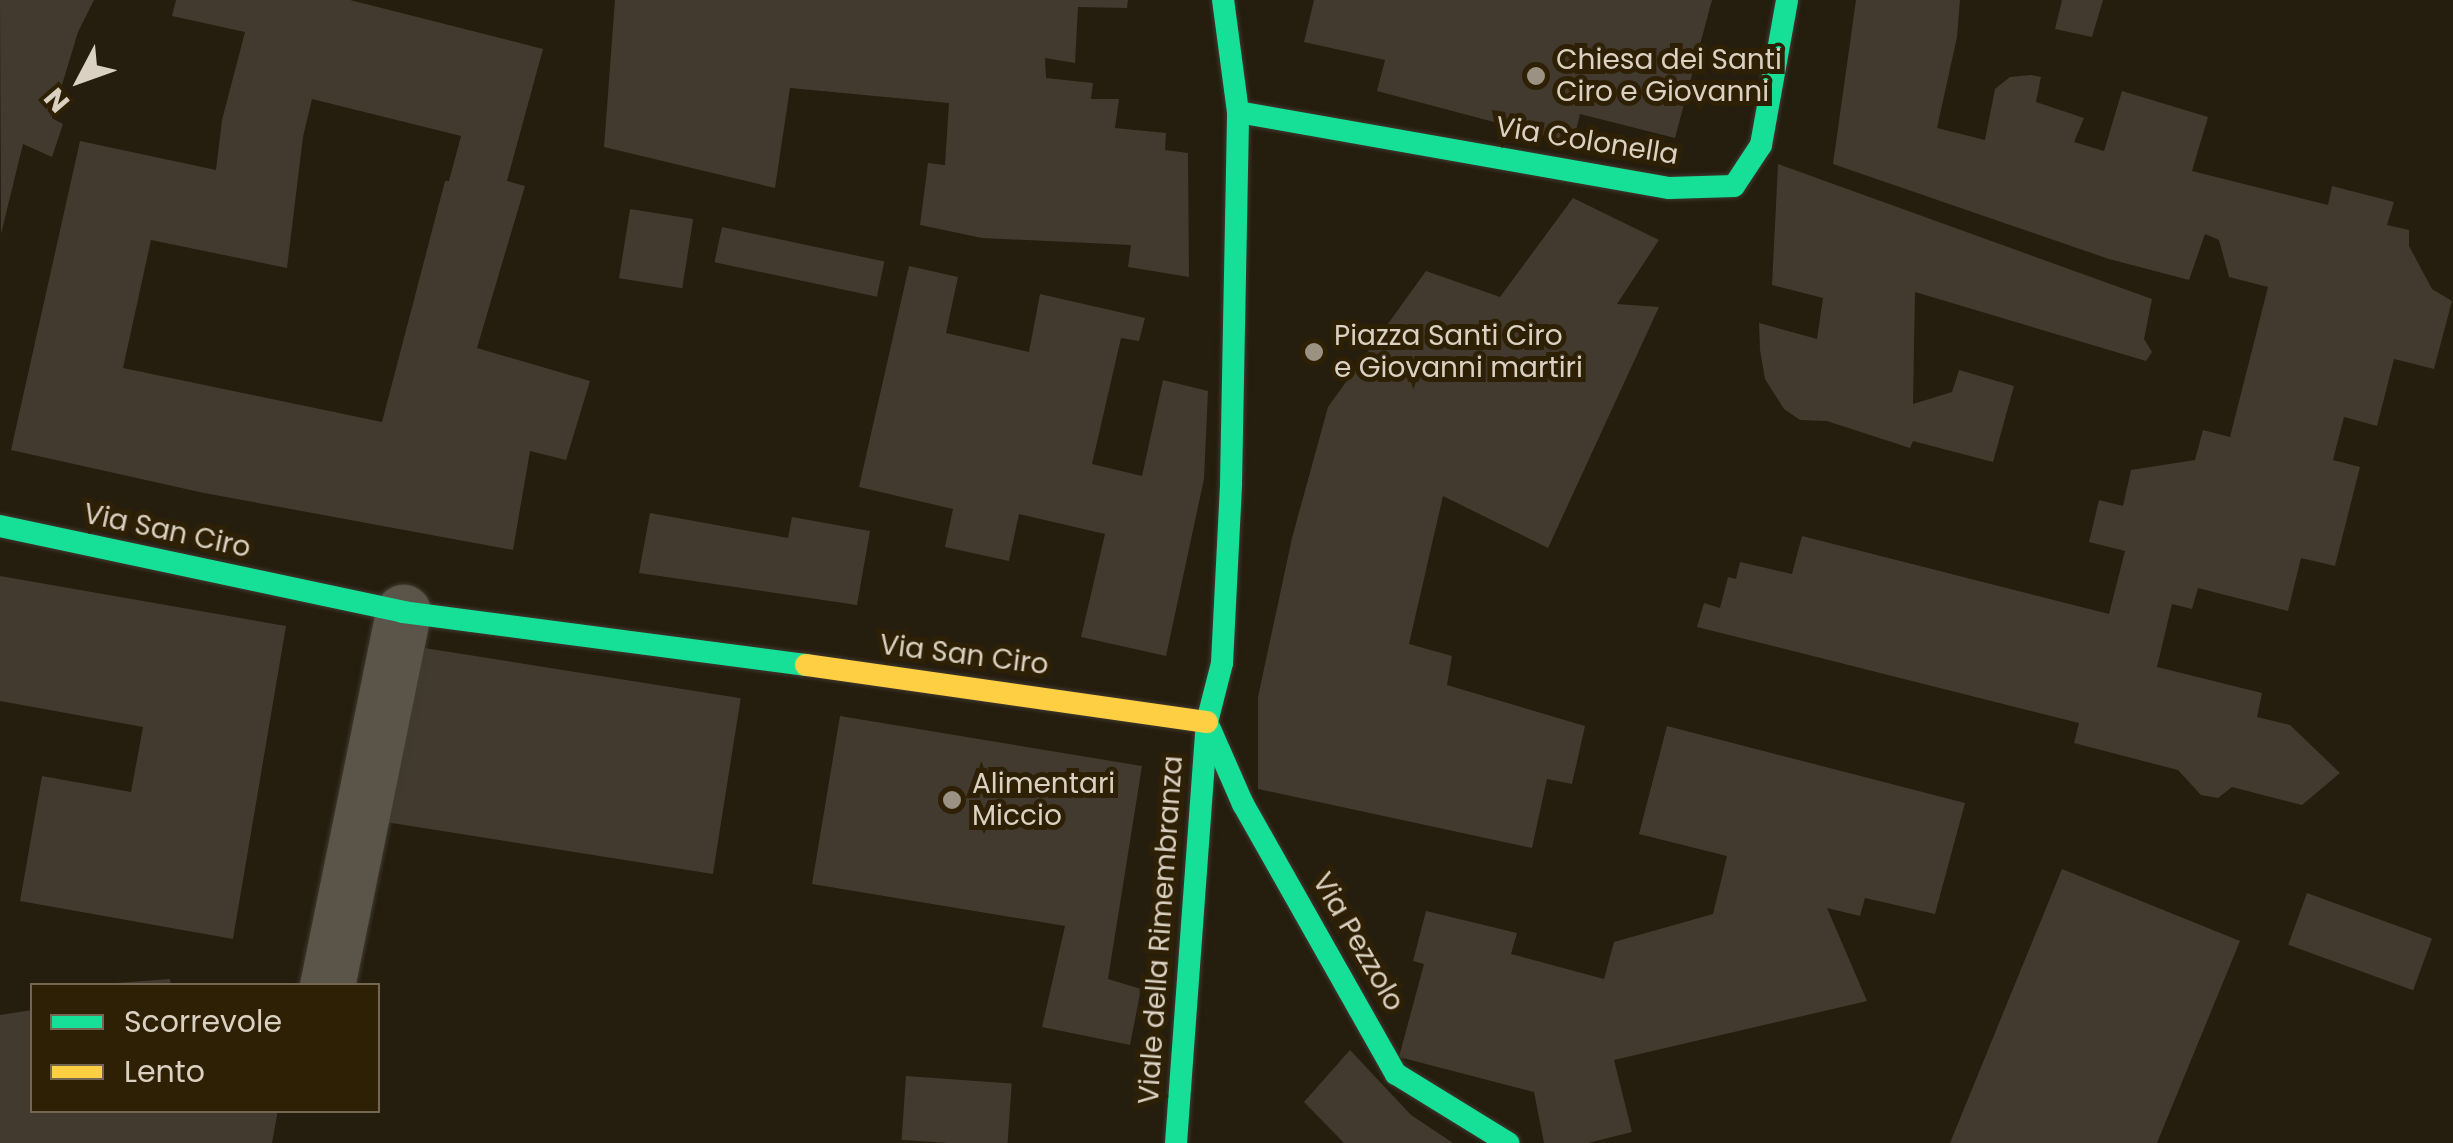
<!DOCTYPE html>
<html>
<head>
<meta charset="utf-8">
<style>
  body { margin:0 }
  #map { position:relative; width:2453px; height:1143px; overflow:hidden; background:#251d0e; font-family:Poppins,sans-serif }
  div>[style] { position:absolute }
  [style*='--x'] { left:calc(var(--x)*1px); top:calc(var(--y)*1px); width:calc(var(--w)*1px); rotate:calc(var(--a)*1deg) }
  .building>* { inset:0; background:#423a2f; transform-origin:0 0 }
  .roads { filter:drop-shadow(0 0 2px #40392f) drop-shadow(0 0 2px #40392f) }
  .street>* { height:55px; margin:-27.5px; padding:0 27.5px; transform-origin:27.5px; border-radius:27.5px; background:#5b5449 }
  .fast>* { height:22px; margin:-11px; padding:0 11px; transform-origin:11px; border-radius:11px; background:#16e098 }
  .slow>* { height:22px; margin:-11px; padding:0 11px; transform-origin:11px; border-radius:11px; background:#ffcf43 }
  .dots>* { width:28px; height:28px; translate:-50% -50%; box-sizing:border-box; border:5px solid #2e2005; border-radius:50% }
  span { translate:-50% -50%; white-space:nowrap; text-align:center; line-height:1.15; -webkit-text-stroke:10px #2e2005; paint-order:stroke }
  .poi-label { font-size:28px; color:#dad1c2 }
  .left { translate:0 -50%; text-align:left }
  .street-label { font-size:28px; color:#dad1c2 }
  .legend { position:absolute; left:30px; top:983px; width:350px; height:130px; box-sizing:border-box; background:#2e2005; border:2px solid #736751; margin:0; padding:12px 18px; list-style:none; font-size:30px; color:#dad1c2 }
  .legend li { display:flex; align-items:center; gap:20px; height:50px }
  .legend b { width:50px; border:2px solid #736751 }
  .north { position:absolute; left:30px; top:30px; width:100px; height:100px; -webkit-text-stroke:8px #2e2005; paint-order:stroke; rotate:229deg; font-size:28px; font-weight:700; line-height:40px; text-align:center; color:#dad1c2 }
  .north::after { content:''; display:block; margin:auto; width:35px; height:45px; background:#dad1c2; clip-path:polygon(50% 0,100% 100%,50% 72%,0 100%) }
</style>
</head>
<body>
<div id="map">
  <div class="building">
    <div style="clip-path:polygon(0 0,94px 0,78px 32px,52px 118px,63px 124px,52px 157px,23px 144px,1px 234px)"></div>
    <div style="clip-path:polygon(evenodd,176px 0,350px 0,543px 49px,507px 181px,525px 186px,477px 348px,590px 381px,566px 460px,530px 451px,513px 550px,204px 493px,11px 450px,80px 141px,216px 170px,222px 120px,245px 32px,172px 16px,176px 0,312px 99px,461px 136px,449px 181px,445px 181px,382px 422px,123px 368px,151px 240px,287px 268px,303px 137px,312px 99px)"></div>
    <div style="clip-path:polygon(615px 0,1128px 0,1127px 8px,1078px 7px,1075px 63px,1045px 58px,1046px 78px,1093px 83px,1091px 99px,1119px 99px,1115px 128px,1166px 133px,1165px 150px,1188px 153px,1189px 277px,1128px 267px,1131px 245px,982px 238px,920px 225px,928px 163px,945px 165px,949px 103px,790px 88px,775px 188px,604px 147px)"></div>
    <div style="clip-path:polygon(1314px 0,1712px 0,1675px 138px,1580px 114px,1573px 143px,1377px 91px,1385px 60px,1304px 42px)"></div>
    <div style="clip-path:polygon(1856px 0,1960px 0,1957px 37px,1937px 128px,1985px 140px,1995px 89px,2010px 77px,2031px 75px,2041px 77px,2036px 102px,2084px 118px,2074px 142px,2104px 151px,2122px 91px,2208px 117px,2192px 171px,2328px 205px,2332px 186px,2394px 202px,2387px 225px,2409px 230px,2409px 246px,2432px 289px,2452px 301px,2434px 369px,2394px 359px,2377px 426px,2344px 417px,2333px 460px,2360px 467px,2335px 566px,2301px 558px,2288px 611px,2198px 588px,2192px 609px,2172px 604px,2157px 667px,2262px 693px,2257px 717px,2290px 725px,2340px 773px,2302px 805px,2232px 787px,2218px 798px,2201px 795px,2178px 770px,2074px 743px,2079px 723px,1697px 627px,1704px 603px,1720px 608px,1728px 577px,1736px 579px,1740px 562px,1792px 574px,1802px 536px,2109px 614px,2125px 551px,2089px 542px,2099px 500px,2123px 506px,2131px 470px,2195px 460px,2203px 430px,2230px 437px,2268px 287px,2229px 277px,2219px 240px,2205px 234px,2189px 280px,2109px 259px,1833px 164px)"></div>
    <div style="clip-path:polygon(2062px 0,2103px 0,2092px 37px,2055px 29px)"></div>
    <div style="clip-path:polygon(1778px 164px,2152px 299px,2144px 339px,2152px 352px,2146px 361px,1915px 292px,1913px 404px,1952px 392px,1959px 370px,2014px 386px,1993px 462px,1913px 441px,1910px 448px,1827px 421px,1800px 420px,1784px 409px,1765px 379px,1760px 350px,1759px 323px,1817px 339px,1823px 298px,1772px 285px)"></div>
    <div style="clip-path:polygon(1573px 198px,1659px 240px,1617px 304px,1659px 307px,1548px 548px,1443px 496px,1409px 644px,1452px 656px,1447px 685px,1585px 726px,1572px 784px,1547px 779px,1532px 848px,1258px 789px,1258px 697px,1292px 538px,1328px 407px,1426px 271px,1500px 297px)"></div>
    <div style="left:630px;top:209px;width:64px;height:70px;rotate:9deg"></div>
    <div style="left:722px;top:227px;width:166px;height:36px;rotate:12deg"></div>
    <div style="clip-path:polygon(909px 266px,958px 277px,946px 333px,1029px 352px,1040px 294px,1145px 318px,1139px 341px,1121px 338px,1092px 464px,1142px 476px,1163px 380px,1208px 391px,1204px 479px,1166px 656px,1081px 637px,1105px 534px,1019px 514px,1009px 561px,945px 547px,953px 509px,859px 487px)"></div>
    <div style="clip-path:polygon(650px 513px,788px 538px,792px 517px,870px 531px,857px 605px,639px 573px)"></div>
    <div style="clip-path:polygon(0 576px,286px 626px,233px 939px,20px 901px,42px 776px,131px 792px,143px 727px,0 701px)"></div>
    <div style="left:399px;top:644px;width:346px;height:178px;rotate:9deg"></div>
    <div style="clip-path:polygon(840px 716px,1142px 766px,1108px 979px,1141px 989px,1130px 1045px,1042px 1027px,1065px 926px,812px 884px)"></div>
    <div style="clip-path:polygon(1667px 726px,1965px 803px,1935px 914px,1865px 898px,1860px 916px,1827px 908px,1867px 1001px,1614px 1060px,1632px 1132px,1588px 1143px,1544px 1143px,1534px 1092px,1399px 1057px,1424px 964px,1413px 961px,1426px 911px,1517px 933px,1511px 954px,1604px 979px,1614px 942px,1713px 914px,1727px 856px,1639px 834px)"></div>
    <div style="clip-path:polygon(2062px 869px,2240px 941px,2157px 1143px,1950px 1143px)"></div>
    <div style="left:2307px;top:893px;width:133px;height:55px;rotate:20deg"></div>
    <div style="clip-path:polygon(170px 979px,171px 986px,116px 986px,116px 983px)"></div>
    <div style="clip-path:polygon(32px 1010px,32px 1110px,278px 1110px,272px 1143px,0 1143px,0 1015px)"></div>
    <div style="clip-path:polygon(1350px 1050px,1411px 1115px,1453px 1143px,1344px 1143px,1304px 1102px)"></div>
    <div style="left:906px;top:1076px;width:106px;height:64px;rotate:4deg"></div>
  </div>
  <div class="roads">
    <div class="street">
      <div style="--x:327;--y:986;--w:382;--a:-78.5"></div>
    </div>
    <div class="fast">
      <div style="--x:1238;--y:112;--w:438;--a:10"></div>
      <div style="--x:1669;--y:188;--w:65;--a:-1.8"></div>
      <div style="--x:1734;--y:186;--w:49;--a:-56.6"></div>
      <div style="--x:1761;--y:145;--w:147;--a:-79.8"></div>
      <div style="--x:0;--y:526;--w:412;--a:12"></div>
      <div style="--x:403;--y:612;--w:406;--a:7.5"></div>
      <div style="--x:1210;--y:729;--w:82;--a:66.3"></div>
      <div style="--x:1243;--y:804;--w:310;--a:60.5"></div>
      <div style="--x:1396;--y:1074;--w:132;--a:31.6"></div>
      <div style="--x:1176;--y:1143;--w:422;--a:-85.8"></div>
      <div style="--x:1207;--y:722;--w:61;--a:-75.7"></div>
      <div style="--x:1222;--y:663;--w:180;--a:-87.1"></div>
      <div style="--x:1231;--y:483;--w:371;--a:-88.9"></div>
      <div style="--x:1238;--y:112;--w:113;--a:-97.6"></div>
    </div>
    <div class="slow">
      <div style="--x:806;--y:665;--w:405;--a:8.1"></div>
    </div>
  </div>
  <div class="dots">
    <div style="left:1536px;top:76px;background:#9b9283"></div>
    <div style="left:1314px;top:352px;background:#9b9283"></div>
    <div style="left:952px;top:800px;background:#9b9283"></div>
  </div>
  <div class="poi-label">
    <span class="left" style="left:1556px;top:76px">Chiesa dei Santi<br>Ciro e Giovanni</span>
    <span class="left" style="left:1334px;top:352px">Piazza Santi Ciro<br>e Giovanni martiri</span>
    <span class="left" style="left:972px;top:800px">Alimentari<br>Miccio</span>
  </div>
  <div class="street-label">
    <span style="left:1587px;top:141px;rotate:9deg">Via Colonella</span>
    <span style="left:167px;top:531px;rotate:12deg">Via San Ciro</span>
    <span style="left:964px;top:655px;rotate:7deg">Via San Ciro</span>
    <span style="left:1161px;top:930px;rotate:-86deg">Viale della Rimembranza</span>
    <span style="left:1358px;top:942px;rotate:60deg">Via Pezzolo</span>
  </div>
  <ul class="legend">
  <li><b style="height:12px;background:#16e098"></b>Scorrevole</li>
  <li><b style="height:12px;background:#ffcf43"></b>Lento</li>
  </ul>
  <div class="north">N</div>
</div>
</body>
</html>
